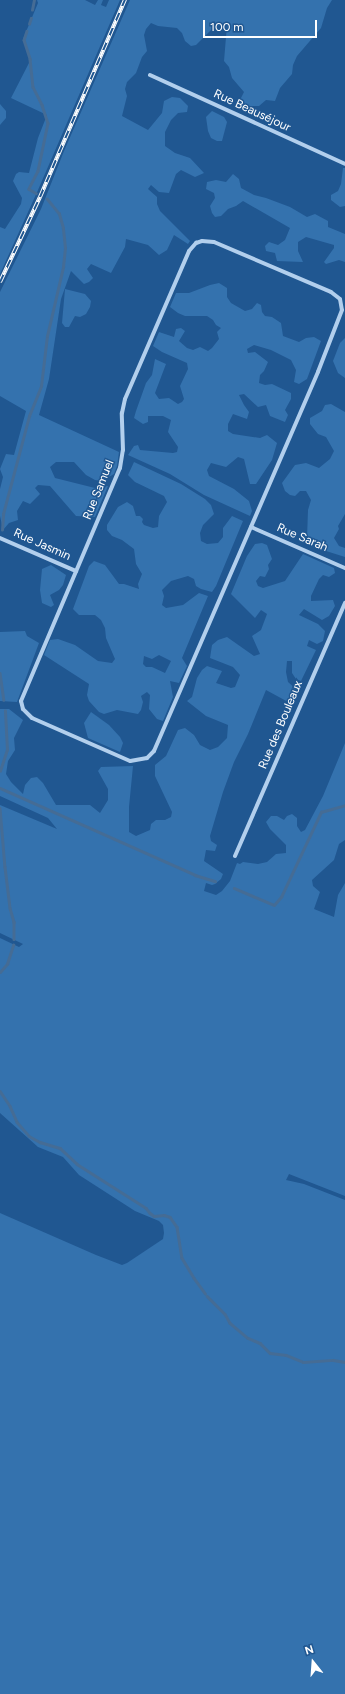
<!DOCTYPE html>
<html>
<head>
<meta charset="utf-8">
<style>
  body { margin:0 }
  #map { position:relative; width:345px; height:1694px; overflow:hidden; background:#205791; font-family:Figtree,sans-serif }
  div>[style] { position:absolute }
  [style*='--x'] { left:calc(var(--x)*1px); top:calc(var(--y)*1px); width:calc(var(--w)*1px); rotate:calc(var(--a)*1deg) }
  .green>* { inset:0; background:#3472ae }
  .stream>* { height:2.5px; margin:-1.25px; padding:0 1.25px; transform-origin:1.25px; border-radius:1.25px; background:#456c95 }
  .street>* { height:4px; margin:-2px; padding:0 2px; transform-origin:2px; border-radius:2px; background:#b2cfed }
  .rail>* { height:4px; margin-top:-2px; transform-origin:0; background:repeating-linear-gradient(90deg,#205791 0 8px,#fff 0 16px); box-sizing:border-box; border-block:1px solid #fff }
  span { translate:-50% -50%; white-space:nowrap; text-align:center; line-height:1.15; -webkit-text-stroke:3px #205791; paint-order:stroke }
  .street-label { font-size:12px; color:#fff }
  .north { position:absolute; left:293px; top:1642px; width:40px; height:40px; -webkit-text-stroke:3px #205791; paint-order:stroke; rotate:343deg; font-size:11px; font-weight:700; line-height:16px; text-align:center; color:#fff }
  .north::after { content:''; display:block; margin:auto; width:14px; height:18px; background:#fff; clip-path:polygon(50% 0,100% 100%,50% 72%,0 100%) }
  .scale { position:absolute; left:203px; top:20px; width:114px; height:18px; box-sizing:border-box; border:2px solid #fff; border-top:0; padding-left:5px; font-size:12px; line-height:14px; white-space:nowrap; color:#fff; -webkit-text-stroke:3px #205791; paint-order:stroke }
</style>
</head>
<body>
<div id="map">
  <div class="green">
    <div style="clip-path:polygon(37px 0,85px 0,95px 5px,98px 0,103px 0,101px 5px,106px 7px,109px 0,120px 0,38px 190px,0 274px,0 227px,5px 229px,21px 204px,22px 198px,13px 181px,16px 174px,19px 172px,29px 173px,38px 138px,47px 115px,11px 98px,30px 61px,23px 39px,38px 3px)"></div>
    <div style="clip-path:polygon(130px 0,332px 0,327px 8px,321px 28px,297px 56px,293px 65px,292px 74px,280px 88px,275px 101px,266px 100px,259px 106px,244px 106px,240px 100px,244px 92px,232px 78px,229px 67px,224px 61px,227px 25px,220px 25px,212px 29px,196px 45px,191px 46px,185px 41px,182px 33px,177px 28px,158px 26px,151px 23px,146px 29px,144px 35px,147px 51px,142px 57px,136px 73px,127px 82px,125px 89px,127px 96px,122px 116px,148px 130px,162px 113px,164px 101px,172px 97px,180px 98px,188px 106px,187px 112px,178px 113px,171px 120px,165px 132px,165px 146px,175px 153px,190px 158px,204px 173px,195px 177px,181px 170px,176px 174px,169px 193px,159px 192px,151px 185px,148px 189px,157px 197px,157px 204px,160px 211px,190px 241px,188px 244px,174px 235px,167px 250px,159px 255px,148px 245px,126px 239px,125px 247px,111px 273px,91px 264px,87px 269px,93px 278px,89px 282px,84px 284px,71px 271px,61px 299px,49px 379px,39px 415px,119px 452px,117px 466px,114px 474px,102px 481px,95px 480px,86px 475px,74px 462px,56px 462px,50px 467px,55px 478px,95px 488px,108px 486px,95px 517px,76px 516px,50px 486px,38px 485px,35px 488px,40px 494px,30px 504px,23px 501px,17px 511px,18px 520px,9px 523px,3px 530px,0 516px,0 489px,3px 477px,0 469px,6px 454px,14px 455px,26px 411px,0 396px,0 292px,41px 209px,64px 151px)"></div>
    <div style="clip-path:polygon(0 104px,6px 111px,6px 118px,0 125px)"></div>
    <div style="clip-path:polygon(212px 111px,224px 117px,227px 122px,222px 141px,217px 141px,211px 138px,208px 131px,206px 117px)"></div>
    <div style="clip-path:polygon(343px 168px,345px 168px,345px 206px,340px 207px,331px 200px,331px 195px,338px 191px,341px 184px)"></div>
    <div style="clip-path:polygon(233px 174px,239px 179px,241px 188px,254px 195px,266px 198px,290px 207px,307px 217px,315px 214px,328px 221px,328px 227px,345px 234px,345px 262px,339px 260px,326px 264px,324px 262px,334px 248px,334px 245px,306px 237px,298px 242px,298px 251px,303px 262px,277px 261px,275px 253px,266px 251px,265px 246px,269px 242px,278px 245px,285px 240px,290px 228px,243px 201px,236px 206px,228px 209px,221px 216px,215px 217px,212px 213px,210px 206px,215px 198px,214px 193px,206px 189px,207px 182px,216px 180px,226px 182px)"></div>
    <div style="clip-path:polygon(219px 283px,227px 288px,227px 297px,231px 303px,245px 311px,252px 309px,257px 303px,261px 305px,262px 312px,265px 316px,272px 317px,281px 323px,283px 336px,299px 342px,306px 338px,314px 337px,321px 341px,307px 379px,299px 384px,294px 382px,296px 370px,291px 360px,271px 350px,254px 345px,247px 349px,248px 353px,255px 352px,268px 362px,264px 371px,260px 375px,259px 383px,265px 385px,272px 384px,291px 393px,291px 399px,285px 410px,288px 415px,285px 422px,270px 416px,266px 405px,258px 407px,244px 394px,239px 395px,244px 405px,249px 412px,247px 419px,233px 414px,228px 424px,228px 431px,233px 434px,260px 438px,267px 435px,277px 443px,272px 460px,256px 484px,250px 484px,244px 459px,238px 457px,226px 467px,211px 463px,207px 470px,209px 476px,234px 489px,249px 501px,252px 511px,250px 516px,204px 495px,170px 474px,128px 455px,134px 446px,138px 445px,140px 450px,173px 453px,177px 452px,178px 447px,168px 432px,171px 420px,163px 416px,148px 416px,148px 422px,143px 424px,134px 418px,136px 411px,146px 383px,152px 375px,155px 359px,166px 364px,155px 393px,159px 399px,169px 398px,178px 404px,182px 402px,184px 399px,180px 386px,188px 369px,187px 363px,162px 352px,153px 346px,159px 332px,174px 337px,176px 329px,181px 328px,185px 331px,179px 341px,187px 348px,193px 350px,200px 347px,208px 351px,212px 348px,219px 339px,217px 332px,221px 328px,216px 325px,213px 320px,207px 316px,185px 316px,178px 313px,170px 307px,176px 293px,189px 293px,210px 285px)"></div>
    <div style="clip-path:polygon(65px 289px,85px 294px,91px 301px,90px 307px,86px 314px,80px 317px,75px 316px,69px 327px,65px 327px,62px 323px)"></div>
    <div style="clip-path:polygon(345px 338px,345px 378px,338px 373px,333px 361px,340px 343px)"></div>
    <div style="clip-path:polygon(331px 404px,345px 412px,345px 514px,338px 526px,339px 529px,334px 538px,339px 546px,345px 548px,345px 557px,326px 551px,319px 543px,307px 538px,308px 510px,311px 500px,306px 491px,300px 491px,295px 496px,290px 495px,285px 491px,282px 483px,295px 465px,306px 463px,319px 468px,330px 459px,334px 451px,326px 437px,318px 434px,310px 424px,310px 418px,322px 411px,325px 405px)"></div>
    <div style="clip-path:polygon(evenodd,134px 462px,181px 484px,205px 499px,211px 505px,214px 514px,203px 525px,200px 533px,201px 541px,207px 544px,218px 543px,223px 537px,223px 528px,232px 516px,243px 521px,216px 586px,212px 592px,201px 589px,196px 586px,194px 579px,188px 576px,171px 581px,162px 590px,164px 596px,162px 605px,166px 608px,183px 605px,199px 593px,208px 596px,182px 658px,187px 666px,179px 683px,170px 681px,173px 697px,163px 721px,157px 719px,149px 709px,150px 695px,147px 692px,141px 696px,143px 702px,141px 710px,138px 714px,117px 710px,104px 714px,99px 712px,89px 701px,87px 695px,89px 684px,44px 655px,50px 640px,58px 639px,75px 645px,98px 661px,112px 663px,115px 659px,106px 638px,105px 628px,101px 620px,95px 615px,79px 615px,73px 609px,89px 566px,94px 561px,105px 565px,119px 584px,124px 584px,139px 589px,138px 584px,142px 574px,136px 564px,134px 549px,122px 540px,112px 536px,107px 530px,107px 525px,118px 507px,127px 502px,133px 506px,136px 516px,140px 516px,143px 519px,142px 522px,144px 525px,153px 528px,158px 527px,159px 516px,167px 502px,164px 496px,135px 482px,128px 475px,134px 462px,159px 655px,171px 661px,165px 673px,152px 667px,146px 667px,143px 664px,144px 656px,152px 659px,159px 655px)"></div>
    <div style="clip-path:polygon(262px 543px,267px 545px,272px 559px,268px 565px,269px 569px,265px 577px,260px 576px,256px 581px,258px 586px,263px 588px,285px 581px,303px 554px,334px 568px,335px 573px,329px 577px,323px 575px,319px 579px,311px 596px,311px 601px,333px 600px,335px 606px,329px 616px,322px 620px,304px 609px,299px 615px,318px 624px,325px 631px,323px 641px,317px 644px,309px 640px,307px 646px,316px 650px,301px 681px,296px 679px,292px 673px,292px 661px,287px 661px,286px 672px,288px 682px,297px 690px,290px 703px,266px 690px,248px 734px,234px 762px,223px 792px,210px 836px,211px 841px,217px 845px,215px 851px,206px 850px,204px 861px,223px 874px,221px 879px,215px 884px,212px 885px,206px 883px,204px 891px,216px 895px,222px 891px,230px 881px,237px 863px,240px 864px,243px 862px,258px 864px,267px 862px,276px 854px,286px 853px,286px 845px,270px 829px,266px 822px,271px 816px,277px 816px,284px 820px,287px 816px,292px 814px,297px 818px,297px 826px,301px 832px,305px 830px,323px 796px,345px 743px,345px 840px,339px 844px,334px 860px,312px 880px,313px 886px,320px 892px,314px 909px,334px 917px,338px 895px,345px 883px,345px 1196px,289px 1174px,286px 1180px,304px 1184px,345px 1200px,345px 1694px,0 1694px,0 1213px,96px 1255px,122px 1265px,127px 1263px,163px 1239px,164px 1233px,163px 1225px,159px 1221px,135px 1211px,79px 1175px,63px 1157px,38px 1147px,0 1113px,0 938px,19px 947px,23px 944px,0 933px,0 805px,57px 829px,48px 818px,0 796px,0 709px,9px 709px,23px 720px,14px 738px,15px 750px,8px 761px,6px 774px,11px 782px,23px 794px,25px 785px,31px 778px,37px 777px,43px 783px,56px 805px,90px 805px,100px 813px,108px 800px,108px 789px,98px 771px,101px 767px,133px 766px,129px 807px,129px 832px,136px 836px,150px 830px,151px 824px,156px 820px,165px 820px,171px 817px,172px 812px,155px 776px,155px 765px,166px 756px,178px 730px,185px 728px,194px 735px,200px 745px,210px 750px,218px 747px,227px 738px,228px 725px,206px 716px,187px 701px,192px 697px,197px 678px,202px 670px,207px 666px,222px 671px,216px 683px,231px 688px,235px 687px,240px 675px,233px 667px,210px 658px,212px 645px,218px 640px,227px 637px,254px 656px,260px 654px,252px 636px,261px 630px,267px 614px,261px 610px,255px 618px,231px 594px,247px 556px,255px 544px)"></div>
    <div style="clip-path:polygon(51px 565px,66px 575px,63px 585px,59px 590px,50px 595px,54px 605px,51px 607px,42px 603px,40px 590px,42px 569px)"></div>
    <div style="clip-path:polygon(25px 631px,27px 636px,39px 643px,17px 702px,0 701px,0 632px)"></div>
    <div style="clip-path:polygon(91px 712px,109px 725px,120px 737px,123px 743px,120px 752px,88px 738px,84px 723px)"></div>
  </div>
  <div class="stream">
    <div style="--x:32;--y:10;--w:10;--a:-79"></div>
    <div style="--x:29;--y:24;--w:6;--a:-72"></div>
    <div style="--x:27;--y:31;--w:9;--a:108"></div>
    <div style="--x:24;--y:40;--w:20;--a:72"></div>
    <div style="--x:30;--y:59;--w:28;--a:84"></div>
    <div style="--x:33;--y:87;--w:20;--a:63"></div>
    <div style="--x:42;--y:105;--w:19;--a:72"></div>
    <div style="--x:48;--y:123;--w:49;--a:101.8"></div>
    <div style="--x:38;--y:171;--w:20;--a:117"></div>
    <div style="--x:29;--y:189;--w:8;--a:30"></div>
    <div style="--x:2;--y:530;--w:16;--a:-86"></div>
    <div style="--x:3;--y:514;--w:101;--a:-75.1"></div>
    <div style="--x:29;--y:416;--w:32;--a:-68"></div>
    <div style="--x:41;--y:386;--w:50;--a:-83.2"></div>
    <div style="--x:47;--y:336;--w:71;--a:-76.9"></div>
    <div style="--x:63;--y:267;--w:19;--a:-84"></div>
    <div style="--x:65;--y:248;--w:20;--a:-96"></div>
    <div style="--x:63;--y:228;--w:15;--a:-106"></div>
    <div style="--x:59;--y:214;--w:19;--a:-129"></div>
    <div style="--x:0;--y:673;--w:27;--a:82"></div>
    <div style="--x:0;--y:771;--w:22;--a:-72"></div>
    <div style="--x:7;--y:750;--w:39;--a:-93"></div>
    <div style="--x:0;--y:788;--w:214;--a:24"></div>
    <div style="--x:195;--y:875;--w:21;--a:17"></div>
    <div style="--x:0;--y:808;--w:59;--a:85.2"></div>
    <div style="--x:5;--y:867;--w:41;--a:83"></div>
    <div style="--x:10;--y:908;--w:15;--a:74"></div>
    <div style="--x:14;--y:922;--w:17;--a:90"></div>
    <div style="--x:234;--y:888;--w:43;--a:23"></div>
    <div style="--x:274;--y:905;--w:11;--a:-49"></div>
    <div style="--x:281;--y:897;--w:94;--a:-64.8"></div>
    <div style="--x:321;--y:812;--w:25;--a:-16"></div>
    <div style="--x:0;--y:972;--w:11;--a:-49"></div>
    <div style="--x:7;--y:964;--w:20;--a:-72"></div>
    <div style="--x:0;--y:1091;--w:18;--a:56"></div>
    <div style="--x:10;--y:1106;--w:17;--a:66"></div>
    <div style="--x:17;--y:1122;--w:18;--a:49"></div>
    <div style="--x:29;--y:1136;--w:13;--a:29"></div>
    <div style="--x:40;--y:1142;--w:21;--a:17"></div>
    <div style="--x:60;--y:1148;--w:23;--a:43"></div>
    <div style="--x:77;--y:1164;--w:82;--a:32.5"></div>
    <div style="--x:146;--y:1208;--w:6;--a:51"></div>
    <div style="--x:150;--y:1213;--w:5;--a:37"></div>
    <div style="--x:154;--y:1216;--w:10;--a:-6"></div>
    <div style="--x:164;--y:1215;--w:6;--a:18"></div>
    <div style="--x:170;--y:1217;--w:12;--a:55"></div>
    <div style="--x:177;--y:1227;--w:31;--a:81"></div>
    <div style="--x:182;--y:1258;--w:23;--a:59"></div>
    <div style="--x:194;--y:1278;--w:19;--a:54"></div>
    <div style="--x:207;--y:1296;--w:25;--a:45"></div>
    <div style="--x:225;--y:1314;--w:10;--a:61"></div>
    <div style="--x:230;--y:1323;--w:23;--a:40"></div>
    <div style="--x:248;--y:1338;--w:13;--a:23"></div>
    <div style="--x:260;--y:1343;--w:14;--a:45"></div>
    <div style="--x:270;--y:1353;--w:16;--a:7"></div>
    <div style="--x:286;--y:1355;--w:18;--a:22"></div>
    <div style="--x:303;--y:1362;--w:30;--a:-4"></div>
    <div style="--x:333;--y:1360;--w:12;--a:9"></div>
  </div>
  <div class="street">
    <div style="--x:150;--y:75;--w:214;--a:24.5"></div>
    <div style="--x:202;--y:241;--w:12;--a:5"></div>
    <div style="--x:214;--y:242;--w:127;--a:23.1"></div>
    <div style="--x:331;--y:292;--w:11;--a:38"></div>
    <div style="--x:340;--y:299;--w:11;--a:80"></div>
    <div style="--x:342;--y:310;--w:66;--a:111.2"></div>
    <div style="--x:318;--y:372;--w:413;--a:113.4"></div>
    <div style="--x:154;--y:751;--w:10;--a:135"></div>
    <div style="--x:147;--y:758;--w:17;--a:170"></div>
    <div style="--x:130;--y:761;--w:107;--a:-156.3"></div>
    <div style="--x:32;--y:718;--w:13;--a:-135"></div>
    <div style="--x:23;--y:709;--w:8;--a:-104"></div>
    <div style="--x:21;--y:701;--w:253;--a:-67"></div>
    <div style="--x:120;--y:468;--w:18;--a:-81"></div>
    <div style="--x:123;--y:450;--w:37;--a:-92"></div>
    <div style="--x:122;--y:413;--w:14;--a:-78"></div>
    <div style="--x:125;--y:399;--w:161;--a:-66.6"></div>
    <div style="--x:189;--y:251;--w:11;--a:-49"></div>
    <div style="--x:196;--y:243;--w:6;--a:-18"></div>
    <div style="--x:251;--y:527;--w:103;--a:23.6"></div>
    <div style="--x:0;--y:538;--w:83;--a:23.5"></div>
    <div style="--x:235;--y:856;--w:276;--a:-66.5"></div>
  </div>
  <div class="rail">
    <div style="--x:0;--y:282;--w:94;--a:-64.8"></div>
    <div style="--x:40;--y:197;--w:215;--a:-66.7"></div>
  </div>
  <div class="street-label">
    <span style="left:252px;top:111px;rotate:25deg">Rue Beauséjour</span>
    <span style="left:99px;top:490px;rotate:-68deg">Rue Samuel</span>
    <span style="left:302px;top:538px;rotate:23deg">Rue Sarah</span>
    <span style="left:42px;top:545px;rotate:24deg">Rue Jasmin</span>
    <span style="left:281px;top:725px;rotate:-67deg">Rue des Bouleaux</span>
  </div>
  <div class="north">N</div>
  <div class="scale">100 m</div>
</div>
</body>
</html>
